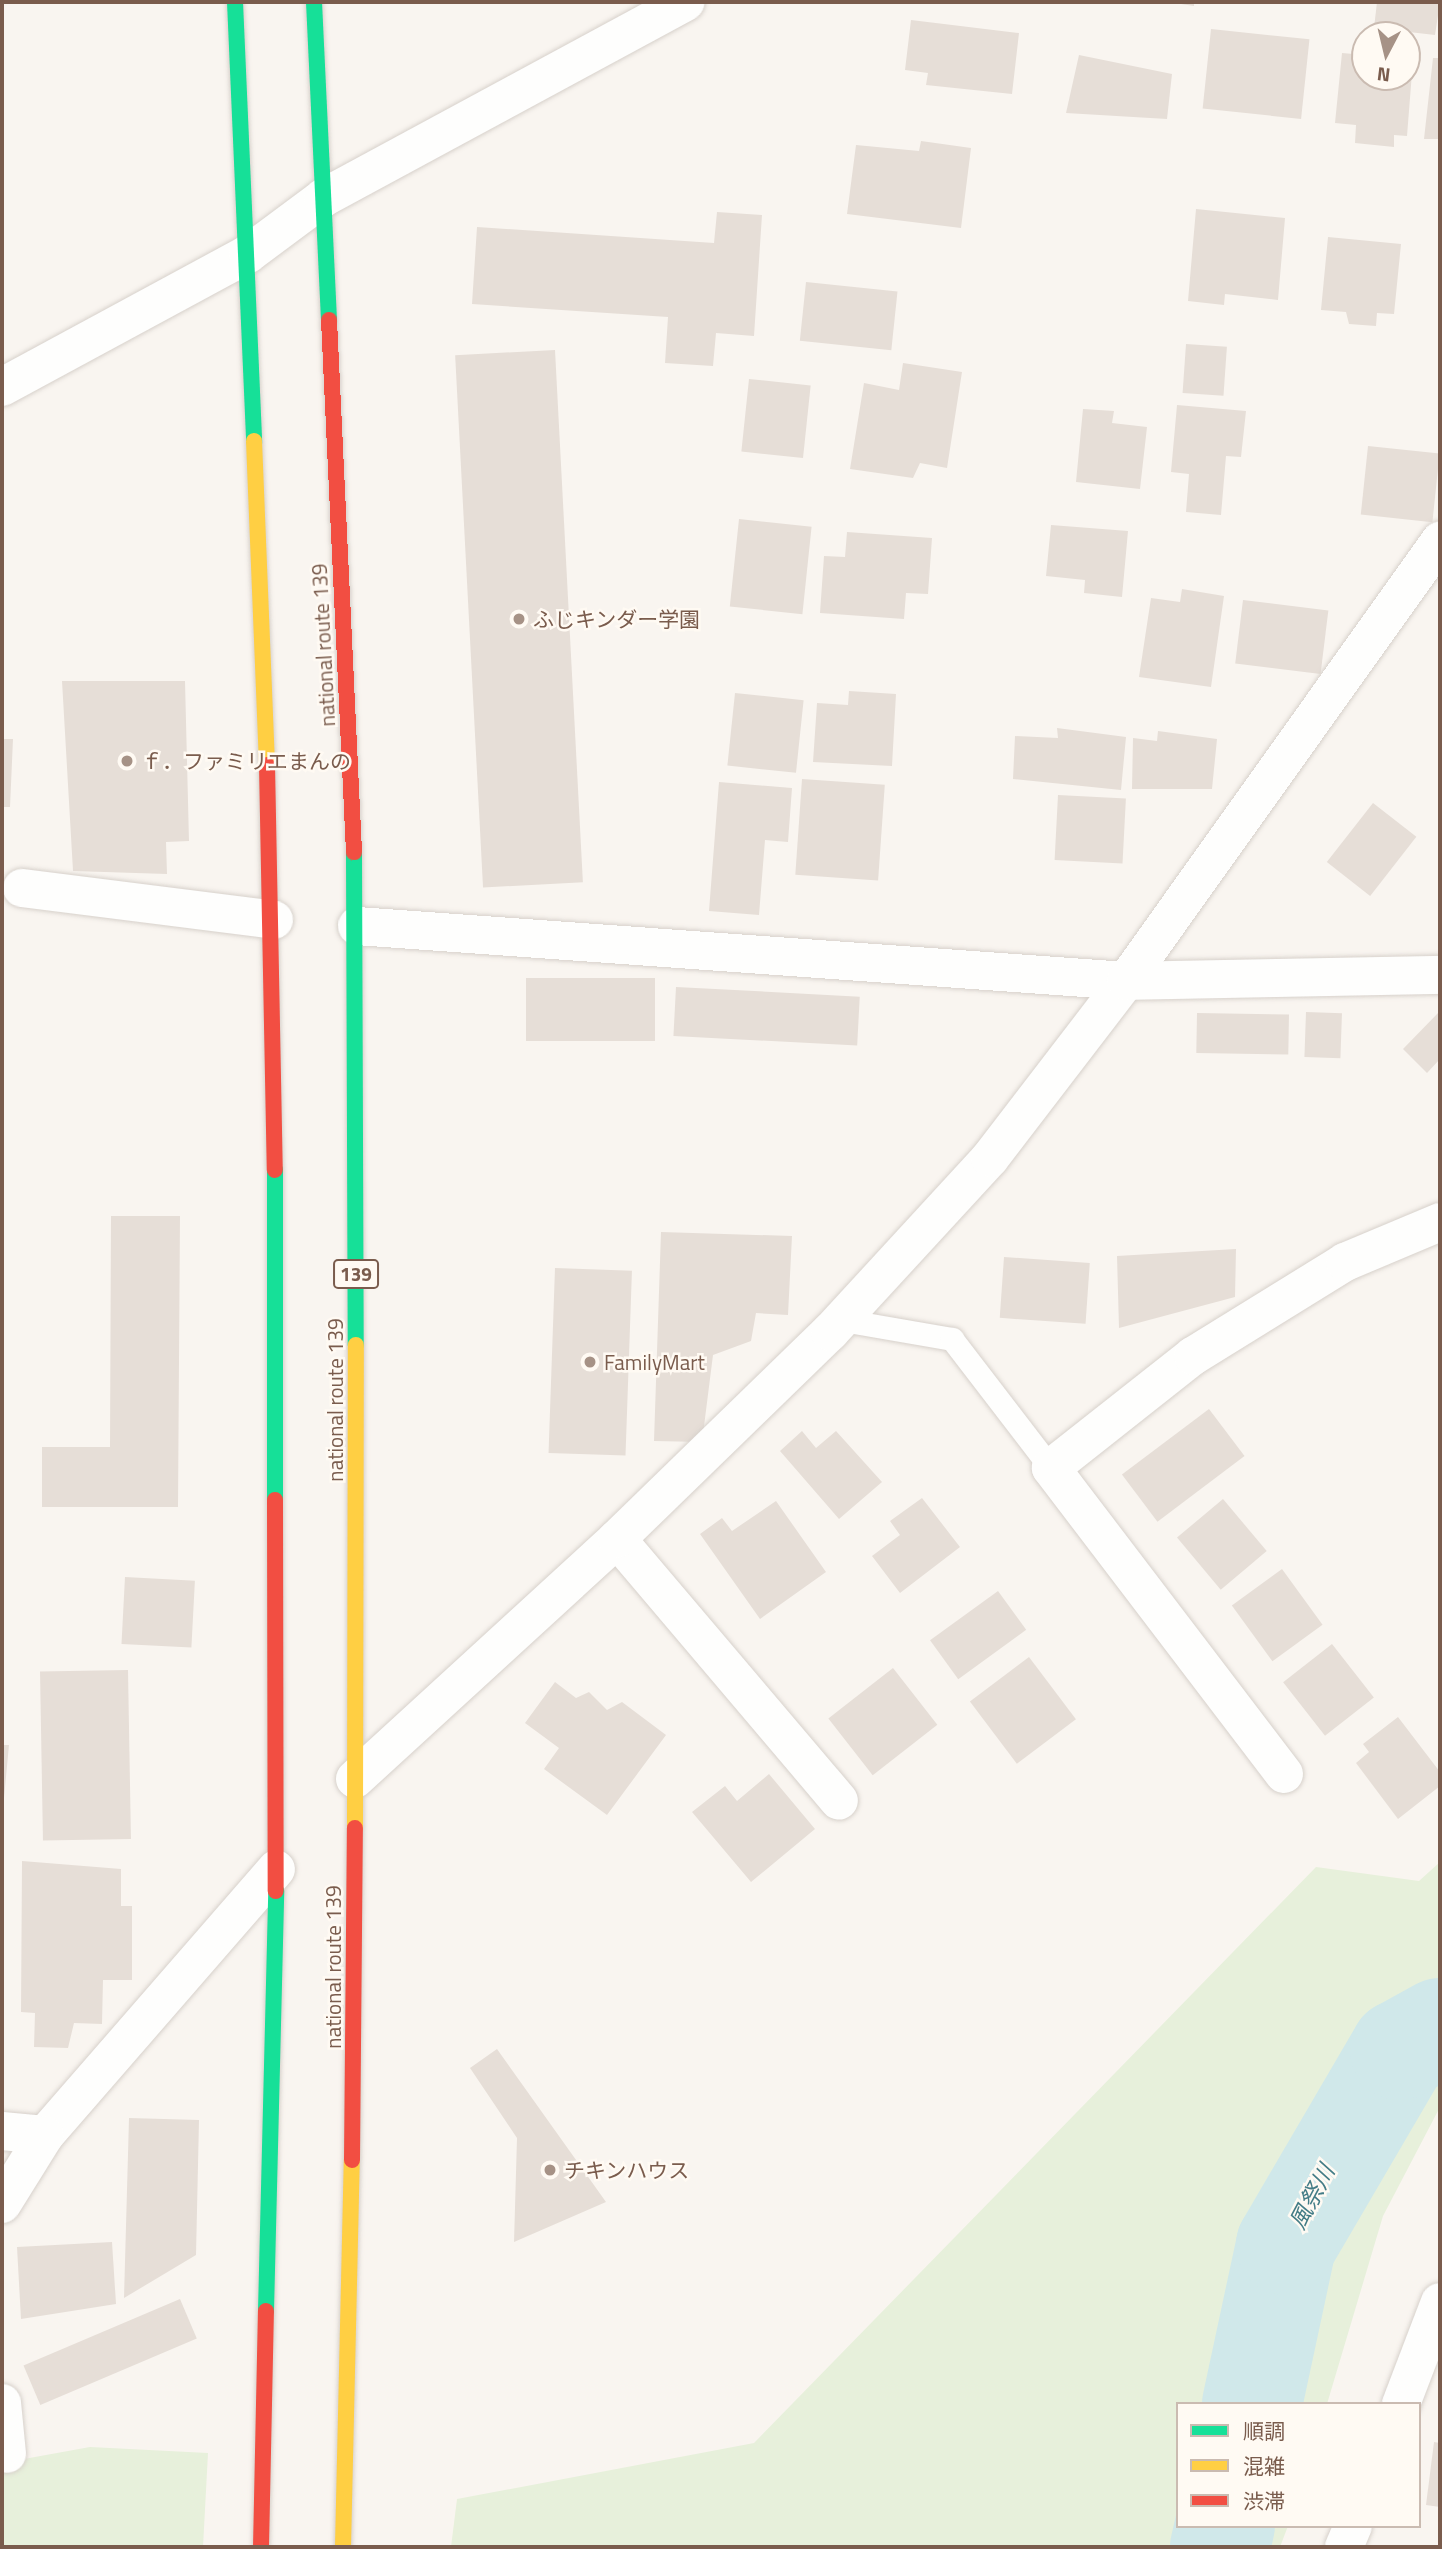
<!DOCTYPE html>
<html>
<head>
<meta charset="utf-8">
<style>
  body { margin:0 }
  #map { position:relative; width:1442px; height:2549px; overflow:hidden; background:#f9f5f0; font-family:"Titillium Web","Noto Sans JP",sans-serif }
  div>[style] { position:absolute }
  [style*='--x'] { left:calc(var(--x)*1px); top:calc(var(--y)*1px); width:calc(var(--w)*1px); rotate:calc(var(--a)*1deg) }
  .green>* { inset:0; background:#e7f0db }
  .river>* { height:100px; margin:-50px; padding:0 50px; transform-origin:50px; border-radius:50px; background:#d0e8ea }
  .building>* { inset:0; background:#e6ded7; transform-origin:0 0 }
  .roads { filter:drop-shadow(0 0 2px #d7d1cb) drop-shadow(0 0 2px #d7d1cb) }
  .lane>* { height:23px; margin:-11.5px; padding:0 11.5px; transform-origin:11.5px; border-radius:11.5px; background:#fefefd }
  .street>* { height:38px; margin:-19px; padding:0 19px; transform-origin:19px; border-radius:19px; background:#fefefd }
  .fast>* { height:16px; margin:-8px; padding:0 8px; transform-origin:8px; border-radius:8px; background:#16e098 }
  .slow>* { height:16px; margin:-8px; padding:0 8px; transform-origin:8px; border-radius:8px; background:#ffcf43 }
  .jam>* { height:16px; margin:-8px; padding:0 8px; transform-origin:8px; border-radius:8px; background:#f24e42 }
  .dots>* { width:19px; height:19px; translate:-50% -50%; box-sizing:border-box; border:4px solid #fffaf3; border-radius:50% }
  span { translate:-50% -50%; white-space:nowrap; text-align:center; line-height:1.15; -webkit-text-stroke:5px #fffaf3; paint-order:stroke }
  .shield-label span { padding:2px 5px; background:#fffaf3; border:2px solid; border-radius:5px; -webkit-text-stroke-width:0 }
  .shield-label { font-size:19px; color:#7a5c4d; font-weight:700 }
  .poi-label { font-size:21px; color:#7a5c4d }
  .left { translate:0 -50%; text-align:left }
  .street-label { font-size:21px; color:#7a5c4d }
  .water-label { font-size:23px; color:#437c86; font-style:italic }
  .frame { position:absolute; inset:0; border:4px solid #7a5c4d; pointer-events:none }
  .legend { position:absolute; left:1176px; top:2402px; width:245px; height:126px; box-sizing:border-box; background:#fffaf3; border:2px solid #cabbb1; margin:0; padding:9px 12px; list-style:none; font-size:21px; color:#7a5c4d }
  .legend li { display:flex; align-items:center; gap:14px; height:35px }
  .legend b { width:35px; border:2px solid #cabbb1 }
  .north { position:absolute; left:1351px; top:21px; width:70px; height:70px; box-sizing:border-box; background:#fffaf3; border:2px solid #cabbb1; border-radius:50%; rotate:187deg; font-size:19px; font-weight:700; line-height:28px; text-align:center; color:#7a5c4d }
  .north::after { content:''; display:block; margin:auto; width:24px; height:32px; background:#a69286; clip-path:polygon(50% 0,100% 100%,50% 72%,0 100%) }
</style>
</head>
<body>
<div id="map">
  <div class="green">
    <div style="clip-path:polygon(1440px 1862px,1440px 2107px,1383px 2216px,1327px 2404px,1178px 2404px,1178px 2526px,1288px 2526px,1280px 2547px,451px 2547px,457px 2499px,754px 2443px,1316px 1867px,1419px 1881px)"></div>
    <div style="clip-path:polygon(90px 2447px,208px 2453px,203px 2547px,2px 2547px,2px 2463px)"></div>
  </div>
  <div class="river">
    <div style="--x:1252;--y:2404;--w:163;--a:-77.9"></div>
    <div style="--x:1286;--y:2245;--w:226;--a:-59.7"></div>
    <div style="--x:1400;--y:2050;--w:46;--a:-28.8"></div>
    <div style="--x:1220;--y:2547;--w:22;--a:-77"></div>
  </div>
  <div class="building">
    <div style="clip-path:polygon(1168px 2px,1194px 2px,1194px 6px)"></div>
    <div style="clip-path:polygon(1377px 2px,1440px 2px,1435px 35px,1374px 28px)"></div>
    <div style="clip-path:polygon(911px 20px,1019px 33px,1012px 94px,926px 85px,928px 73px,905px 70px)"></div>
    <div style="left:1211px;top:29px;width:99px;height:80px;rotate:6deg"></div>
    <div style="clip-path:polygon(1342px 53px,1365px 55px,1365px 77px,1407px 77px,1407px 59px,1413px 60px,1407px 136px,1394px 135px,1394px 147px,1355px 143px,1356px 125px,1335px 123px)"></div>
    <div style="clip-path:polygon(1079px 55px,1172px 74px,1167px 119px,1066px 113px)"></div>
    <div style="clip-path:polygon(1433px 58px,1440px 58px,1440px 151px,1438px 139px,1424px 139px)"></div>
    <div style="clip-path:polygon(921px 141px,971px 148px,961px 228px,847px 214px,856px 145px,919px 151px)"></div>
    <div style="clip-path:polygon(1196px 209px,1285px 218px,1278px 300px,1225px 294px,1224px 305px,1188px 301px)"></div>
    <div style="clip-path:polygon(717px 212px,762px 215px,754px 336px,716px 333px,713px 366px,665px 363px,668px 317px,472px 304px,477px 227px,714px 243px)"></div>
    <div style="clip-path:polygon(1328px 237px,1401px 244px,1394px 314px,1377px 313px,1376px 326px,1349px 324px,1346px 312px,1321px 310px)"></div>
    <div style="left:806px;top:282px;width:92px;height:59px;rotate:6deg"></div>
    <div style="left:1186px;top:344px;width:41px;height:49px;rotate:4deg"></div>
    <div style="left:555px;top:350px;width:533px;height:100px;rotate:87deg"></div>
    <div style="clip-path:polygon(903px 363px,962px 372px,947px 468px,920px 463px,913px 478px,850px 469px,864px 383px,899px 390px)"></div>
    <div style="left:749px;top:379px;width:62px;height:73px;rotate:6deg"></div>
    <div style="clip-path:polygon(1177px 405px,1246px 411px,1241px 457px,1226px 456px,1221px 515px,1186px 512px,1189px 474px,1171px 472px)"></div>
    <div style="clip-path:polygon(1083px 409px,1114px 411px,1112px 423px,1147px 427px,1140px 489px,1076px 482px)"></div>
    <div style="left:1368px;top:446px;width:72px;height:69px;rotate:6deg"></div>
    <div style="left:739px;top:519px;width:73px;height:88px;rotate:6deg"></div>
    <div style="clip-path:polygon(1051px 525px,1128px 531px,1122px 597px,1084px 593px,1085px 580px,1046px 576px)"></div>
    <div style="clip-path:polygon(847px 532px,932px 538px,928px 594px,906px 593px,904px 619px,820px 613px,824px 556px,845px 557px)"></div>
    <div style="clip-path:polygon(1182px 589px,1224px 596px,1211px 687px,1139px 677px,1151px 598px,1180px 602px)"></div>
    <div style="left:1243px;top:600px;width:86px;height:64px;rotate:7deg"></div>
    <div style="clip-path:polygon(62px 681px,185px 681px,189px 841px,166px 842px,167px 874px,73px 871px)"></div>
    <div style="clip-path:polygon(849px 691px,896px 694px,892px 766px,813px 762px,817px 703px,848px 705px)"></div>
    <div style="left:735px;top:693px;width:69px;height:73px;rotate:6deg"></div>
    <div style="clip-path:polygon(1057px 728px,1126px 737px,1121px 790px,1013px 779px,1015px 736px,1058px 738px)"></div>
    <div style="clip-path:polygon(1158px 731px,1217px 739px,1212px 789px,1132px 789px,1133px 738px,1157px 741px)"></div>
    <div style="clip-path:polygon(2px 739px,13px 739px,10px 807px,2px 807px)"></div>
    <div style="left:802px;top:779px;width:83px;height:96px;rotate:4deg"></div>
    <div style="clip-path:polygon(719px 782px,792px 788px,788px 842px,765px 840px,759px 915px,709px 911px)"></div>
    <div style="left:1058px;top:795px;width:68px;height:65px;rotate:3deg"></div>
    <div style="left:1373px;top:803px;width:55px;height:75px;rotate:38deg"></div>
    <div style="left:526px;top:978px;width:129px;height:63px"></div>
    <div style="left:676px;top:987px;width:184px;height:49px;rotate:3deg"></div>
    <div style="left:1306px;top:1012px;width:36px;height:45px;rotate:2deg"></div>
    <div style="clip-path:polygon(1439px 1012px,1440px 1059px,1427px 1073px,1403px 1049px)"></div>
    <div style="left:1197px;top:1013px;width:92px;height:40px;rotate:1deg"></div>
    <div style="clip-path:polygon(111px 1216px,180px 1216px,178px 1507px,42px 1507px,42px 1447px,110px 1447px)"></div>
    <div style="clip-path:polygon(661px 1232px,792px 1236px,788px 1315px,756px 1313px,751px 1341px,713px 1355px,702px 1442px,654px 1441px)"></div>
    <div style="clip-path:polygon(1236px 1249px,1235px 1297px,1119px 1328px,1117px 1256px)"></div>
    <div style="left:1004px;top:1257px;width:86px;height:61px;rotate:4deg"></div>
    <div style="left:555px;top:1268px;width:77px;height:185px;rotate:2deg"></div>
    <div style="left:1209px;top:1409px;width:59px;height:109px;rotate:53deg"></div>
    <div style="clip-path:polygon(802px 1431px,816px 1448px,836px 1431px,882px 1482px,839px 1519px,780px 1451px)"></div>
    <div style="clip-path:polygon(922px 1498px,960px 1547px,900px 1593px,872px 1556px,900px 1535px,890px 1521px)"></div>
    <div style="left:1223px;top:1499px;width:68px;height:60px;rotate:50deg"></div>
    <div style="clip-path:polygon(776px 1501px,826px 1572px,760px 1619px,700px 1534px,722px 1518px,732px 1531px)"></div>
    <div style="left:1282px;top:1569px;width:69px;height:62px;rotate:54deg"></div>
    <div style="left:125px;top:1577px;width:70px;height:67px;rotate:3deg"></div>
    <div style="left:998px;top:1591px;width:48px;height:84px;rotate:54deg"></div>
    <div style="left:1332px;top:1644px;width:68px;height:62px;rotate:52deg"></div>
    <div style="left:1029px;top:1657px;width:78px;height:74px;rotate:53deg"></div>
    <div style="left:893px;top:1668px;width:72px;height:82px;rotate:52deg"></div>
    <div style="left:128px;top:1670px;width:169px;height:88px;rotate:89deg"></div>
    <div style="clip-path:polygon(555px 1682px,576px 1698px,589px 1692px,607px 1710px,622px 1702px,666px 1735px,607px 1815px,544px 1769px,559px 1748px,525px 1723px)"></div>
    <div style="clip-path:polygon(1398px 1717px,1440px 1772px,1440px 1786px,1398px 1819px,1356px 1763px,1369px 1752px,1363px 1744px)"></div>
    <div style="clip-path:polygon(2px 1745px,9px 1745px,4px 1798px,2px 1798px)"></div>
    <div style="clip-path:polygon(769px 1774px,815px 1829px,751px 1882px,692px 1812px,725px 1786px,737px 1801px)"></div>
    <div style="clip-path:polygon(22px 1861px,121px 1869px,121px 1906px,132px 1906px,132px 1980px,103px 1980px,102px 2024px,74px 2023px,68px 2048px,34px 2047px,35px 2013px,21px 2012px)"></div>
    <div style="clip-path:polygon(497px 2049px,606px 2202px,514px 2242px,517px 2138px,470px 2068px)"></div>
    <div style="clip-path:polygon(129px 2118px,199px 2120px,196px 2255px,124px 2298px)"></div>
    <div style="clip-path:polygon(112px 2242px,116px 2304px,21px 2319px,17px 2247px)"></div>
    <div style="left:180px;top:2299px;width:43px;height:170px;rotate:67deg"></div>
    <div style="clip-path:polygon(1434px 2442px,1440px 2443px,1440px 2507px,1426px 2505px)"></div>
  </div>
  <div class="roads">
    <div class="lane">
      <div style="--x:842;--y:1320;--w:112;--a:9.8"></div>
      <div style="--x:952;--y:1339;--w:163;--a:52.5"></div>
    </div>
    <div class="street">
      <div style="--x:2;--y:387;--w:280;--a:-28.4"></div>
      <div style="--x:248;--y:254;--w:94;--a:-36.7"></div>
      <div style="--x:323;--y:198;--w:412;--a:-28.4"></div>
      <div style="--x:22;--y:888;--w:254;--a:7.2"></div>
      <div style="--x:357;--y:926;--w:771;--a:4.09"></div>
      <div style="--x:1126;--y:981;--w:314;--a:-1.1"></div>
      <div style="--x:617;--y:1539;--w:343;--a:49.7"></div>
      <div style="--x:1284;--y:1774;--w:385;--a:-127.3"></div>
      <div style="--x:1051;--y:1468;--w:181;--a:-38.3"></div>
      <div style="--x:1193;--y:1356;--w:179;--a:-31.7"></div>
      <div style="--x:1345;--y:1262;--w:103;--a:-22.8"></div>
      <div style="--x:355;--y:1779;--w:355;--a:-42.5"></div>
      <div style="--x:617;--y:1539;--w:297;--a:-44.2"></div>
      <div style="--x:830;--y:1332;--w:236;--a:-47.4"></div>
      <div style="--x:990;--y:1158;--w:223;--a:-52.5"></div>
      <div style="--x:1126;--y:981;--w:541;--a:-54.49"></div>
      <div style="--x:2;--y:2131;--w:43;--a:5.3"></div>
      <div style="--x:45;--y:2135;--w:352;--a:-49"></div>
      <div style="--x:2;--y:2204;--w:81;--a:-58.1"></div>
      <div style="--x:2;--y:2403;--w:51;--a:84.4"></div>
      <div style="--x:1401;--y:2404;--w:109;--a:-69.1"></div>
      <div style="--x:1344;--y:2547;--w:23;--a:-67"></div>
    </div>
    <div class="fast">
      <div style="--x:235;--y:2;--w:439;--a:87.5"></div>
      <div style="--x:314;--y:2;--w:318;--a:87.3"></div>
      <div style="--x:354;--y:852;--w:493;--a:89.8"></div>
      <div style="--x:275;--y:1170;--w:330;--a:90"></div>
      <div style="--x:266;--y:2311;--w:420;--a:-88.6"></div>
    </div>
    <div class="slow">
      <div style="--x:254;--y:441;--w:324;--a:87.7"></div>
      <div style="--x:355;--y:1828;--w:483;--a:-89.9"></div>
      <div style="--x:343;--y:2547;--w:387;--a:-88.7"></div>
    </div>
    <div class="jam">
      <div style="--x:329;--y:320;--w:533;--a:87.31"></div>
      <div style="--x:267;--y:765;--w:405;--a:88.9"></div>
      <div style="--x:275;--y:1500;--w:391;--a:89.9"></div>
      <div style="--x:352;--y:2160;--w:332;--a:-89.5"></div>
      <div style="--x:261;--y:2547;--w:236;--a:-88.8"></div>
    </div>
  </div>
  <div class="dots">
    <div style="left:519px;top:619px;background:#a69286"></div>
    <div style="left:127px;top:761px;background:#a69286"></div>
    <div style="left:590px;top:1362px;background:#a69286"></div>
    <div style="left:550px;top:2170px;background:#a69286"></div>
  </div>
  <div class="shield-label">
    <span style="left:356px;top:1274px">139</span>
  </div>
  <div class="poi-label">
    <span class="left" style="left:533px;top:619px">ふじキンダー学園</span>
    <span class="left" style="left:141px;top:761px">ｆ．ファミリエまんの</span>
    <span class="left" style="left:604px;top:1362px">FamilyMart</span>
    <span class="left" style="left:564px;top:2170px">チキンハウス</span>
  </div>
  <div class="street-label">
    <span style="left:323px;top:645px;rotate:-93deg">national route 139</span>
    <span style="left:335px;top:1400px;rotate:-90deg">national route 139</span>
    <span style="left:333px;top:1967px;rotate:-90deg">national route 139</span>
  </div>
  <div class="water-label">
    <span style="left:1312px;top:2197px;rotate:-62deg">風祭川</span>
  </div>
  <div class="frame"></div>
  <ul class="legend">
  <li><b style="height:9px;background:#16e098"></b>順調</li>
  <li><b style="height:9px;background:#ffcf43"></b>混雑</li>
  <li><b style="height:9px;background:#f24e42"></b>渋滞</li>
  </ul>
  <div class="north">N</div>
</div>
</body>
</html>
